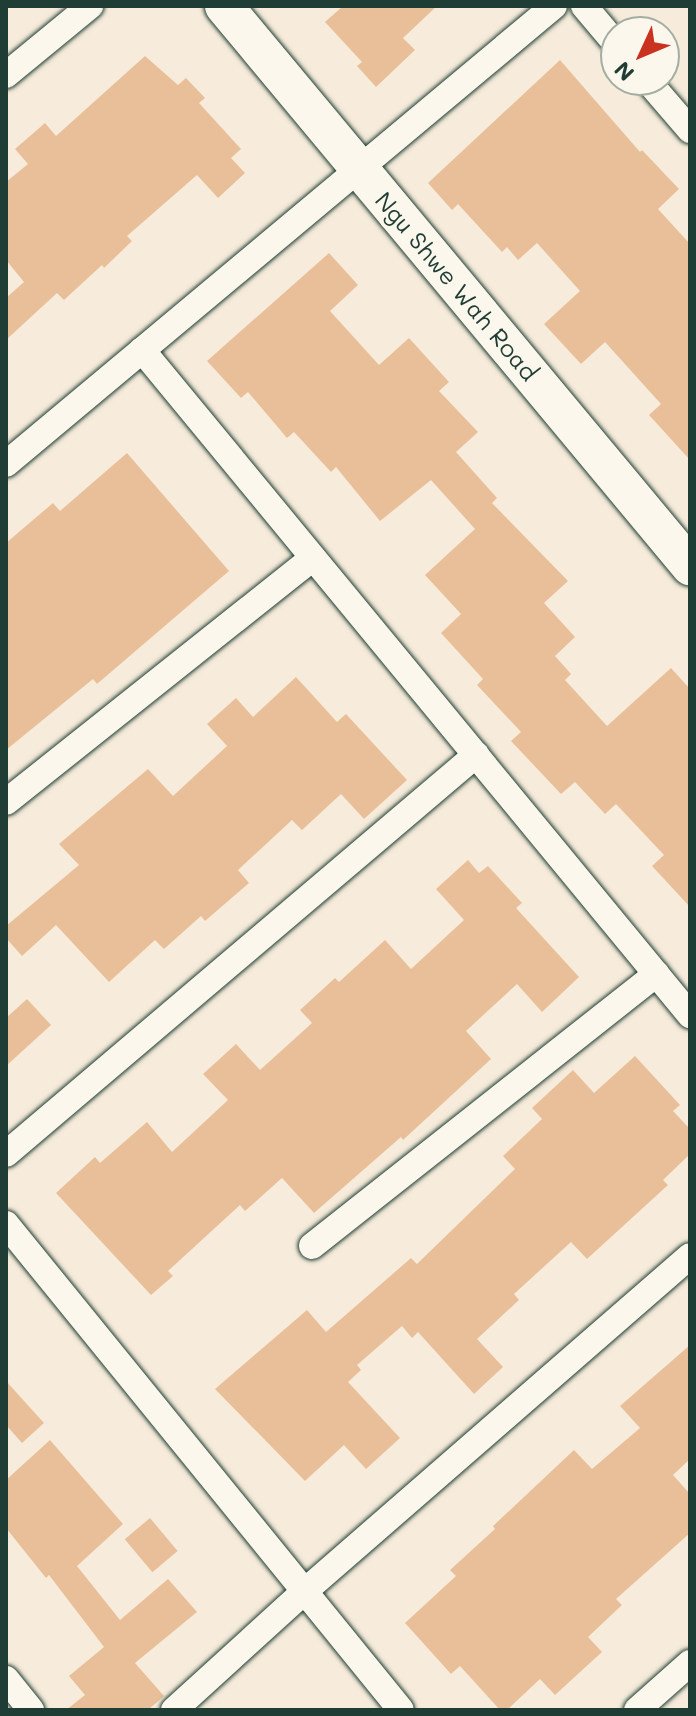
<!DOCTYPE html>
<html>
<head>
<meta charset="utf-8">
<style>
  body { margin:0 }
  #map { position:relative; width:696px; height:1716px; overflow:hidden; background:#f7ecdb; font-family:Mali,sans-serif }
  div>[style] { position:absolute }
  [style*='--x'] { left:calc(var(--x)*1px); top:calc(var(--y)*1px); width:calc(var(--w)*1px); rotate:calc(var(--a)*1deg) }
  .building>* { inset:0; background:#e9bf99; transform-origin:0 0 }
  .roads { filter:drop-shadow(0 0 2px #1f3d34) drop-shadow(0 0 2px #1f3d34) }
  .street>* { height:26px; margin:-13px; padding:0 13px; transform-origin:13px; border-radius:13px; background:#fbf7ec }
  .secondary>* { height:38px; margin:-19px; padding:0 19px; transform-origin:19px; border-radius:19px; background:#fbf7ec }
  span { translate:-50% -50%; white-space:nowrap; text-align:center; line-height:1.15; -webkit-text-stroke:7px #fbf7ec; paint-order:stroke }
  .street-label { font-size:24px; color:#1f3d34 }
  .frame { position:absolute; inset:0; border:8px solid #1f3d34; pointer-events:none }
  .north { position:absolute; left:600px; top:16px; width:80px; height:80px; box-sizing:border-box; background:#fbf7ec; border:2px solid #a3ada2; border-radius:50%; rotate:226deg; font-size:22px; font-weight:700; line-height:32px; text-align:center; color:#1f3d34 }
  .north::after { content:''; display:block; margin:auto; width:28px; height:36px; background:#c8321e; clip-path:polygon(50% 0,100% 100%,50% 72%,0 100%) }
</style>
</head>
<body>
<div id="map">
  <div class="building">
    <div style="clip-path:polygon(343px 6px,437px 6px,403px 38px,415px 50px,376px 87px,357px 66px,362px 62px,325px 22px)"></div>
    <div style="clip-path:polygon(145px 56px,178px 85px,186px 78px,205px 98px,199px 103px,241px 149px,231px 158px,245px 173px,218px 198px,197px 175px,127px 236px,132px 241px,104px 268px,102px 265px,64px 300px,57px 293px,6px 340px,6px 298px,24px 282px,6px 260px,6px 182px,28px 164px,15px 149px,45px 123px,56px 136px)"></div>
    <div style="clip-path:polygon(560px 60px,640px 152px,642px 150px,679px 189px,658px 209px,690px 244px,690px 460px,649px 415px,661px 404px,605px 342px,581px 364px,544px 324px,580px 291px,537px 243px,518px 260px,507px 247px,502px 252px,458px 204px,452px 210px,428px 183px)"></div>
    <div style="clip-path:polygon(329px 253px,358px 285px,330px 311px,379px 365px,409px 338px,449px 382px,439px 391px,478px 432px,456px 452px,497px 498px,492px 503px,568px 581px,544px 603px,575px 637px,555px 656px,571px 674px,565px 680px,607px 726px,671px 668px,690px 689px,690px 907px,652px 866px,664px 855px,616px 804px,605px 814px,575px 782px,561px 794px,511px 741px,521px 732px,477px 685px,483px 679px,441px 633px,461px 614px,425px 575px,475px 529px,431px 480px,380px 521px,336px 467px,331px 472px,294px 432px,287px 438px,248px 392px,241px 398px,207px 361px)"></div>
    <div style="clip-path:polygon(127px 453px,229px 571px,97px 684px,93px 679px,6px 750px,6px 543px,53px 503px,60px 511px)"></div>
    <div style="clip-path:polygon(296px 677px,337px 722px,346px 714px,407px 780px,364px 819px,341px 794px,302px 830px,292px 820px,238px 870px,249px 883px,205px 921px,201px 916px,164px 949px,155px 940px,109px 982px,56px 925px,22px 956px,6px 938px,6px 926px,79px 865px,59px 844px,148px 769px,173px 796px,227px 746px,207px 724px,236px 698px,253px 717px)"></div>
    <div style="clip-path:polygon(468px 860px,479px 873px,488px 866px,522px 903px,516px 908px,579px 977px,542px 1012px,517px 984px,466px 1031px,491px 1059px,403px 1140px,401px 1137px,314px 1213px,282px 1178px,245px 1211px,240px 1205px,168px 1271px,173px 1276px,151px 1295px,56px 1193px,95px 1157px,100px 1163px,147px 1122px,172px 1152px,228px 1100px,203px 1074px,236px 1044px,260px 1070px,312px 1023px,300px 1010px,335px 978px,339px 982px,385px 940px,411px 969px,464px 920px,436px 889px)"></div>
    <div style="clip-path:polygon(27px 999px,51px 1025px,6px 1066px,6px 1018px)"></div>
    <div style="clip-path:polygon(635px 1056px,680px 1105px,673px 1111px,690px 1129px,690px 1154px,663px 1180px,668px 1185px,587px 1259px,571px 1242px,514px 1294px,519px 1300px,477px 1339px,503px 1367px,474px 1394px,418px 1332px,412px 1338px,402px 1326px,357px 1365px,361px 1370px,348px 1382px,400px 1438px,366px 1469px,344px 1445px,305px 1481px,215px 1389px,307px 1310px,326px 1332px,411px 1258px,417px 1264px,515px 1169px,503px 1156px,542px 1119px,532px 1108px,573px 1070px,594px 1093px)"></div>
    <div style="clip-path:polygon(690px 1345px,690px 1459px,673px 1475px,690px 1494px,690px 1533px,616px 1599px,622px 1605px,588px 1637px,602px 1652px,555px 1695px,540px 1679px,507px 1710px,500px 1710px,460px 1666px,451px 1674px,405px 1623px,456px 1576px,450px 1570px,495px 1529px,493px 1526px,574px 1450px,592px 1469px,640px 1428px,620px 1406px)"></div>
    <div style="clip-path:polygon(6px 1381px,44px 1423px,22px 1443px,6px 1425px)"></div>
    <div style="clip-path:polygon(50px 1440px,123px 1524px,77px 1566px,120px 1620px,168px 1579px,197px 1612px,135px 1663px,164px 1696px,148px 1710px,66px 1710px,85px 1695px,69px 1676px,104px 1647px,49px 1575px,46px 1578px,6px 1528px,6px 1480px)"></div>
    <div style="left:150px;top:1518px;width:43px;height:33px;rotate:50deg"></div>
  </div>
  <div class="roads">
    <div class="street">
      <div style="--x:584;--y:6;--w:50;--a:49.9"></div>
      <div style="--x:6;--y:75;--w:109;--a:-39.4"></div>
      <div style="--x:647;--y:80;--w:66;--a:49.3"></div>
      <div style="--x:142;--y:350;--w:862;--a:50.51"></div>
      <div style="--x:6;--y:464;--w:714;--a:-39.89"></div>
      <div style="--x:6;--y:802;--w:392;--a:-38.5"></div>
      <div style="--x:6;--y:1154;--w:617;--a:-40.33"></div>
      <div style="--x:6;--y:1224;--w:626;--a:50.9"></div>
      <div style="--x:312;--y:1246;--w:439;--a:-38.3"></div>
      <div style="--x:6;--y:1679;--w:40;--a:51"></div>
      <div style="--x:174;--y:1710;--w:177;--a:-42.3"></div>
      <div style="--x:305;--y:1591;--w:510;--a:-41.03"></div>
      <div style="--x:637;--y:1710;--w:71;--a:-41.6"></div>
    </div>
    <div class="secondary">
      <div style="--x:224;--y:6;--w:729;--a:50.23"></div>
    </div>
  </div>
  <div class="street-label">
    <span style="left:457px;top:286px;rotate:50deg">Ngu Shwe Wah Road</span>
  </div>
  <div class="frame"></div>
  <div class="north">N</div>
</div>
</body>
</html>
